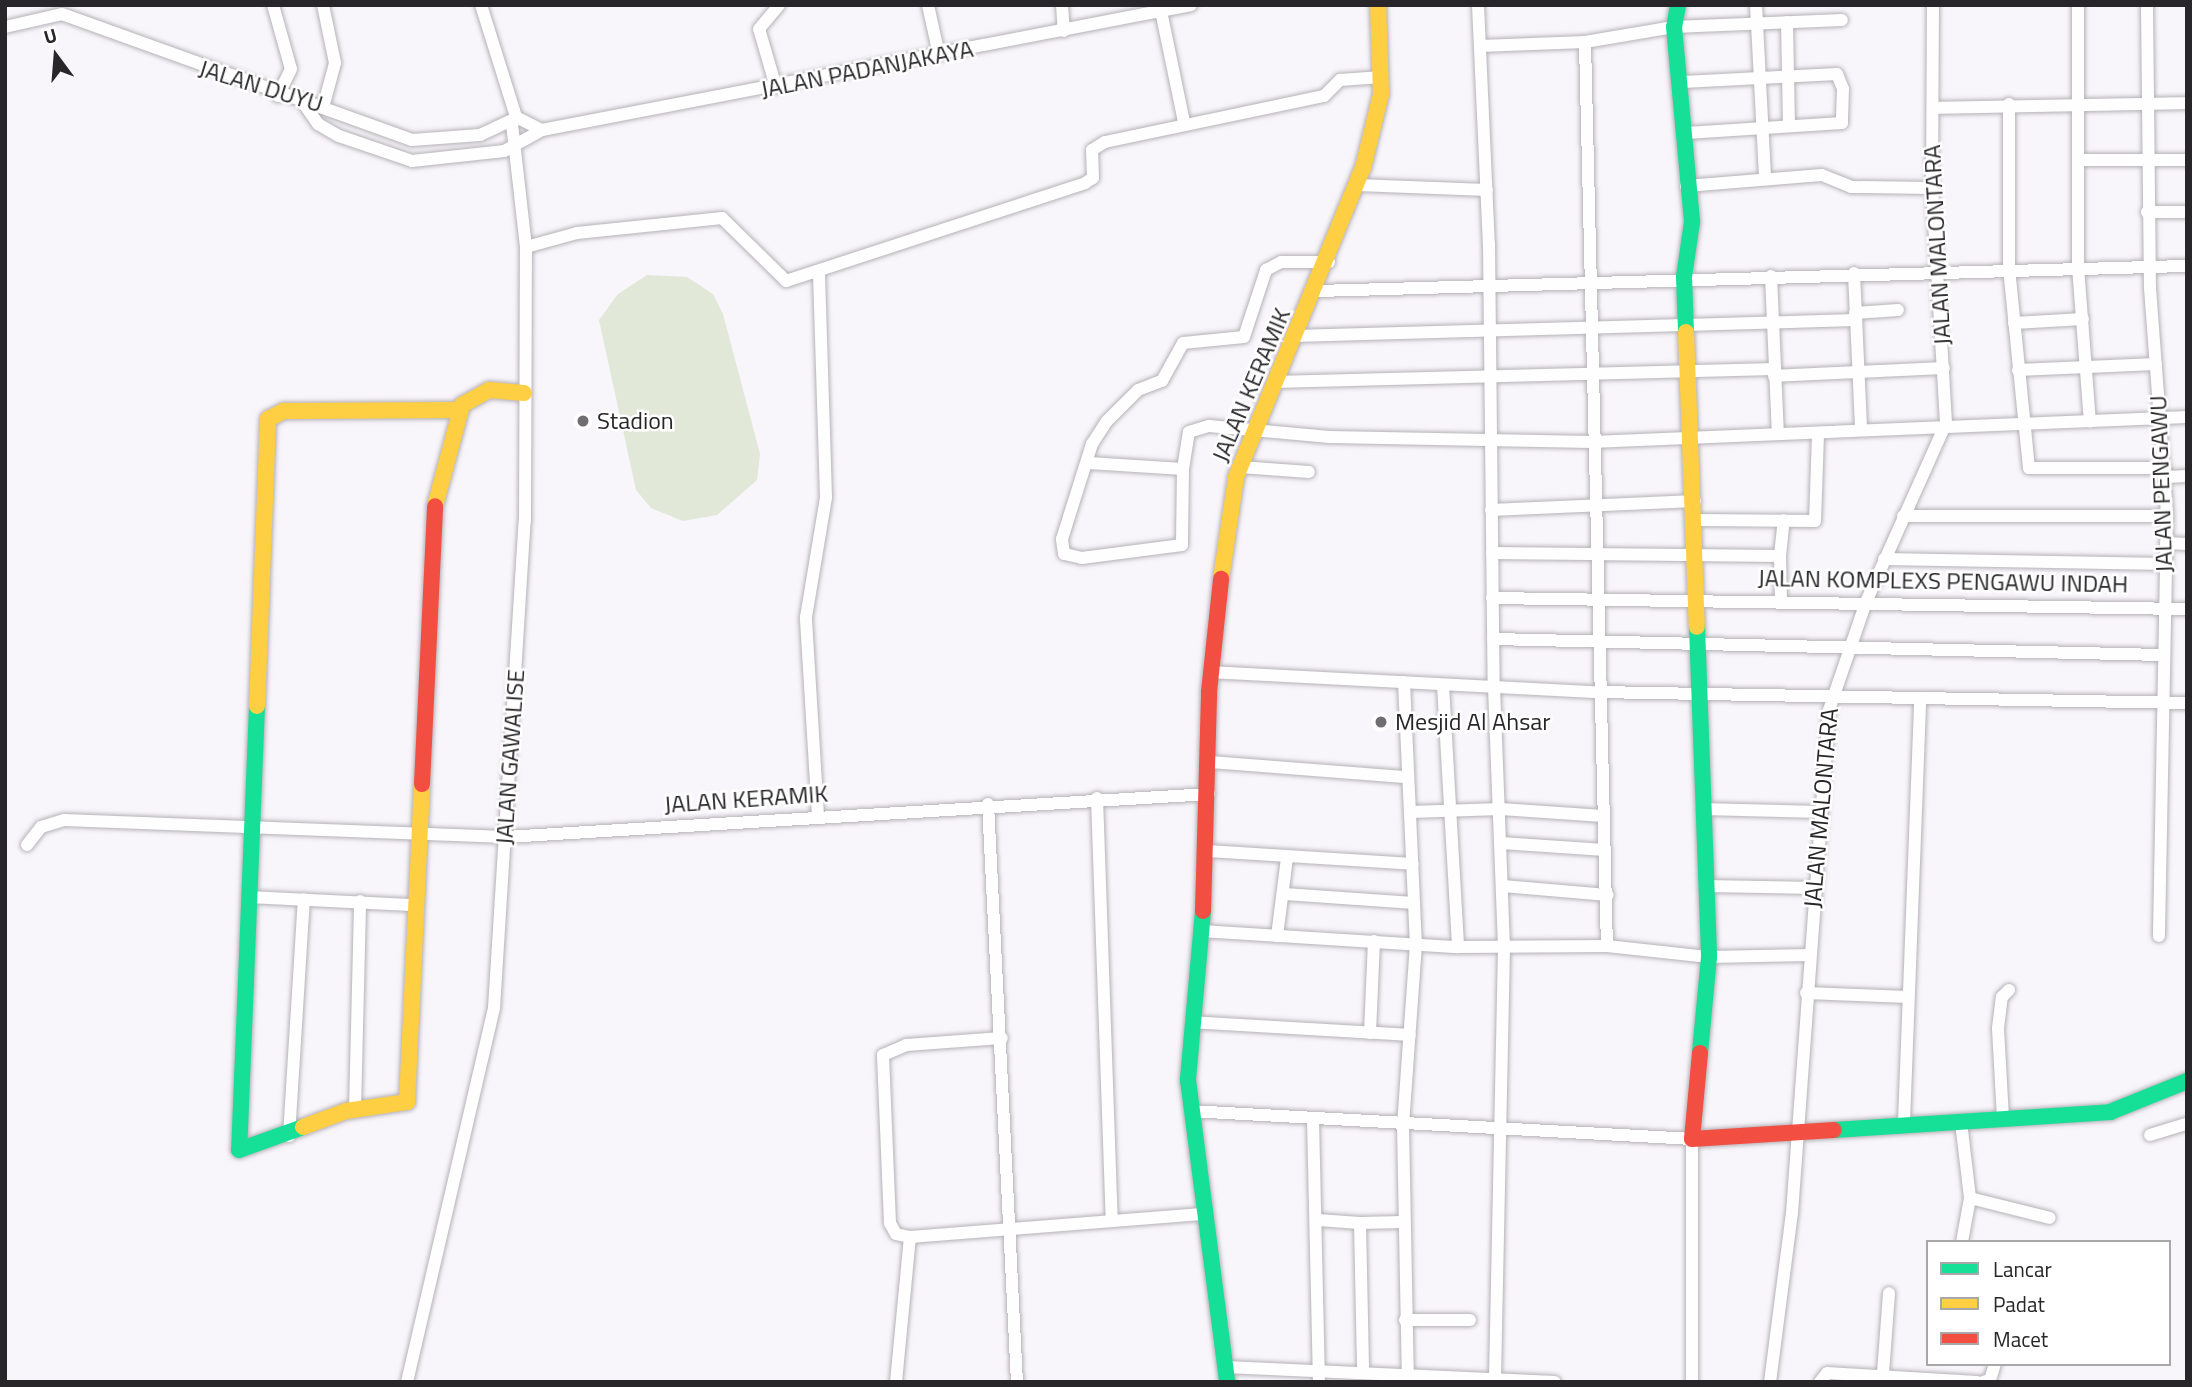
<!DOCTYPE html>
<html>
<head>
<meta charset="utf-8">
<style>
  body { margin:0 }
  #map { position:relative; width:2192px; height:1387px; overflow:hidden; background:#f8f5fb; font-family:"Titillium Web",sans-serif }
  div>[style] { position:absolute }
  [style*='--x'] { left:calc(var(--x)*1px); top:calc(var(--y)*1px); width:calc(var(--w)*1px); rotate:calc(var(--a)*1deg) }
  .green>* { inset:0; background:#e1e8d7 }
  .roads { filter:drop-shadow(0 0 2px #b5b2b7) drop-shadow(0 0 2px #b5b2b7) }
  .street>* { height:12px; margin:-6px; padding:0 6px; transform-origin:6px; border-radius:6px; background:#fefefe }
  .fast>* { height:16px; margin:-8px; padding:0 8px; transform-origin:8px; border-radius:8px; background:#16e098 }
  .slow>* { height:16px; margin:-8px; padding:0 8px; transform-origin:8px; border-radius:8px; background:#ffcf43 }
  .jam>* { height:16px; margin:-8px; padding:0 8px; transform-origin:8px; border-radius:8px; background:#f24e42 }
  .dots>* { width:19px; height:19px; translate:-50% -50%; box-sizing:border-box; border:4px solid #fff; border-radius:50% }
  span { translate:-50% -50%; white-space:nowrap; text-align:center; line-height:1.15; -webkit-text-stroke:5px #fff; paint-order:stroke }
  .street-label { font-size:24px; color:#282629 }
  .poi-label { font-size:24px; color:#282629 }
  .left { translate:0 -50%; text-align:left }
  .frame { position:absolute; inset:0; border:7px solid #282629; pointer-events:none }
  .legend { position:absolute; left:1926px; top:1240px; width:245px; height:126px; box-sizing:border-box; background:#fff; border:2px solid #a9a8a9; margin:0; padding:9px 12px; list-style:none; font-size:21px; color:#282629 }
  .legend li { display:flex; align-items:center; gap:14px; height:35px }
  .legend b { width:35px; border:2px solid #a9a8a9 }
  .north { position:absolute; left:21px; top:21px; width:70px; height:70px; -webkit-text-stroke:5px #fff; paint-order:stroke; rotate:344deg; font-size:19px; font-weight:700; line-height:28px; text-align:center; color:#282629 }
  .north::after { content:''; display:block; margin:auto; width:24px; height:32px; background:#282629; clip-path:polygon(50% 0,100% 100%,50% 72%,0 100%) }
</style>
</head>
<body>
<div id="map">
  <div class="green">
    <div style="clip-path:polygon(647px 275px,687px 277px,713px 294px,723px 314px,760px 454px,757px 480px,717px 515px,683px 521px,651px 508px,636px 490px,599px 320px,618px 294px)"></div>
  </div>
  <div class="roads">
    <div class="street">
      <div style="--x:273;--y:5;--w:66;--a:74.3"></div>
      <div style="--x:291;--y:69;--w:30;--a:116"></div>
      <div style="--x:323;--y:5;--w:59;--a:78.3"></div>
      <div style="--x:335;--y:63;--w:42;--a:105"></div>
      <div style="--x:481;--y:5;--w:117;--a:72.6"></div>
      <div style="--x:516;--y:117;--w:29;--a:27"></div>
      <div style="--x:542;--y:130;--w:661;--a:-10.9"></div>
      <div style="--x:928;--y:5;--w:51;--a:77.6"></div>
      <div style="--x:1062;--y:5;--w:26;--a:86"></div>
      <div style="--x:1478;--y:5;--w:239;--a:87.4"></div>
      <div style="--x:1489;--y:244;--w:443;--a:89.4"></div>
      <div style="--x:1494;--y:687;--w:261;--a:87.8"></div>
      <div style="--x:1504;--y:948;--w:434;--a:91.2"></div>
      <div style="--x:1756;--y:5;--w:172;--a:87"></div>
      <div style="--x:2078;--y:5;--w:262;--a:90"></div>
      <div style="--x:2078;--y:267;--w:155;--a:85.6"></div>
      <div style="--x:2147;--y:5;--w:283;--a:89.4"></div>
      <div style="--x:2150;--y:288;--w:229;--a:85.7"></div>
      <div style="--x:2167;--y:516;--w:420;--a:91.1"></div>
      <div style="--x:1161;--y:11;--w:113;--a:78.3"></div>
      <div style="--x:1787;--y:22;--w:104;--a:88.9"></div>
      <div style="--x:5;--y:27;--w:58;--a:-12.8"></div>
      <div style="--x:62;--y:14;--w:372;--a:19.8"></div>
      <div style="--x:412;--y:140;--w:68;--a:-4.2"></div>
      <div style="--x:480;--y:135;--w:40;--a:-25"></div>
      <div style="--x:1585;--y:42;--w:904;--a:88.61"></div>
      <div style="--x:1480;--y:46;--w:105;--a:-2.2"></div>
      <div style="--x:1585;--y:42;--w:90;--a:-9.6"></div>
      <div style="--x:1674;--y:27;--w:168;--a:-2.4"></div>
      <div style="--x:1683;--y:82;--w:154;--a:-3"></div>
      <div style="--x:1837;--y:74;--w:16;--a:68"></div>
      <div style="--x:1843;--y:89;--w:34;--a:92"></div>
      <div style="--x:1842;--y:123;--w:156;--a:176.3"></div>
      <div style="--x:776;--y:87;--w:60;--a:-106.3"></div>
      <div style="--x:759;--y:29;--w:31;--a:-50"></div>
      <div style="--x:302;--y:101;--w:28;--a:55"></div>
      <div style="--x:318;--y:124;--w:24;--a:30"></div>
      <div style="--x:339;--y:136;--w:77;--a:18.9"></div>
      <div style="--x:412;--y:161;--w:93;--a:-6.2"></div>
      <div style="--x:504;--y:151;--w:43;--a:-28.9"></div>
      <div style="--x:2009;--y:104;--w:164;--a:90"></div>
      <div style="--x:2009;--y:268;--w:201;--a:84.3"></div>
      <div style="--x:2029;--y:468;--w:136;--a:0"></div>
      <div style="--x:1934;--y:108;--w:253;--a:-1.1"></div>
      <div style="--x:2078;--y:160;--w:109;--a:0"></div>
      <div style="--x:1357;--y:185;--w:130;--a:2.2"></div>
      <div style="--x:1686;--y:186;--w:136;--a:-4.6"></div>
      <div style="--x:1822;--y:175;--w:31;--a:22"></div>
      <div style="--x:1851;--y:187;--w:81;--a:0.7"></div>
      <div style="--x:2147;--y:212;--w:40;--a:0"></div>
      <div style="--x:526;--y:247;--w:53;--a:-15.4"></div>
      <div style="--x:577;--y:233;--w:146;--a:-5.9"></div>
      <div style="--x:722;--y:218;--w:90;--a:44.5"></div>
      <div style="--x:786;--y:281;--w:315;--a:-18.1"></div>
      <div style="--x:1085;--y:183;--w:9;--a:-32"></div>
      <div style="--x:1093;--y:178;--w:28;--a:-92"></div>
      <div style="--x:1092;--y:150;--w:15;--a:-32"></div>
      <div style="--x:1105;--y:142;--w:224;--a:-11.9"></div>
      <div style="--x:1324;--y:96;--w:23;--a:-45"></div>
      <div style="--x:1340;--y:80;--w:42;--a:-4.1"></div>
      <div style="--x:1854;--y:273;--w:157;--a:87.4"></div>
      <div style="--x:1771;--y:276;--w:158;--a:87.5"></div>
      <div style="--x:1317;--y:291;--w:870;--a:-1.65"></div>
      <div style="--x:1855;--y:313;--w:43;--a:-4"></div>
      <div style="--x:2014;--y:323;--w:69;--a:-3.3"></div>
      <div style="--x:1294;--y:336;--w:562;--a:-1.63"></div>
      <div style="--x:2018;--y:370;--w:138;--a:-2.5"></div>
      <div style="--x:1774;--y:376;--w:170;--a:-2.7"></div>
      <div style="--x:1274;--y:382;--w:500;--a:-1.49"></div>
      <div style="--x:1089;--y:463;--w:94;--a:3.7"></div>
      <div style="--x:1183;--y:469;--w:37;--a:-81"></div>
      <div style="--x:1189;--y:432;--w:21;--a:-17"></div>
      <div style="--x:1209;--y:426;--w:121;--a:5.2"></div>
      <div style="--x:1330;--y:437;--w:262;--a:1.1"></div>
      <div style="--x:1592;--y:442;--w:596;--a:-2.41"></div>
      <div style="--x:1240;--y:467;--w:69;--a:4.1"></div>
      <div style="--x:1183;--y:469;--w:76;--a:90.8"></div>
      <div style="--x:1182;--y:545;--w:101;--a:172.6"></div>
      <div style="--x:1082;--y:558;--w:18;--a:-167"></div>
      <div style="--x:1064;--y:554;--w:15;--a:-98"></div>
      <div style="--x:1062;--y:539;--w:100;--a:-72.5"></div>
      <div style="--x:1092;--y:444;--w:27;--a:-57"></div>
      <div style="--x:1107;--y:421;--w:44;--a:-45"></div>
      <div style="--x:1138;--y:390;--w:26;--a:-21"></div>
      <div style="--x:1162;--y:381;--w:43;--a:-61.1"></div>
      <div style="--x:1183;--y:343;--w:61;--a:-5.6"></div>
      <div style="--x:1244;--y:337;--w:71;--a:-71.8"></div>
      <div style="--x:1266;--y:270;--w:17;--a:-28"></div>
      <div style="--x:1281;--y:262;--w:48;--a:0"></div>
      <div style="--x:2166;--y:477;--w:21;--a:-3"></div>
      <div style="--x:1491;--y:510;--w:204;--a:-2.5"></div>
      <div style="--x:1903;--y:516;--w:264;--a:0"></div>
      <div style="--x:1697;--y:520;--w:118;--a:0.5"></div>
      <div style="--x:1815;--y:521;--w:87;--a:-88"></div>
      <div style="--x:2166;--y:543;--w:21;--a:3"></div>
      <div style="--x:1492;--y:553;--w:288;--a:0.6"></div>
      <div style="--x:1780;--y:556;--w:36;--a:-84"></div>
      <div style="--x:1780;--y:556;--w:44;--a:88.7"></div>
      <div style="--x:1884;--y:559;--w:282;--a:1"></div>
      <div style="--x:1492;--y:598;--w:695;--a:0.91"></div>
      <div style="--x:1493;--y:639;--w:671;--a:1.37"></div>
      <div style="--x:1210;--y:672;--w:388;--a:3"></div>
      <div style="--x:1597;--y:692;--w:590;--a:1.07"></div>
      <div style="--x:1404;--y:682;--w:262;--a:87.4"></div>
      <div style="--x:1416;--y:944;--w:181;--a:94.1"></div>
      <div style="--x:1403;--y:1125;--w:257;--a:88.9"></div>
      <div style="--x:1443;--y:685;--w:262;--a:86.7"></div>
      <div style="--x:1210;--y:762;--w:198;--a:4.4"></div>
      <div style="--x:1097;--y:798;--w:423;--a:88"></div>
      <div style="--x:988;--y:804;--w:579;--a:87.13"></div>
      <div style="--x:1702;--y:809;--w:119;--a:1.4"></div>
      <div style="--x:1410;--y:812;--w:91;--a:-1.9"></div>
      <div style="--x:1501;--y:809;--w:102;--a:3.9"></div>
      <div style="--x:818;--y:816;--w:199;--a:-93.5"></div>
      <div style="--x:806;--y:617;--w:122;--a:-80.5"></div>
      <div style="--x:826;--y:497;--w:226;--a:-91.8"></div>
      <div style="--x:1501;--y:843;--w:104;--a:3.9"></div>
      <div style="--x:27;--y:845;--w:23;--a:-52"></div>
      <div style="--x:41;--y:827;--w:24;--a:-17"></div>
      <div style="--x:64;--y:820;--w:442;--a:2.2"></div>
      <div style="--x:506;--y:837;--w:704;--a:-3.5"></div>
      <div style="--x:1208;--y:851;--w:205;--a:3.6"></div>
      <div style="--x:1503;--y:886;--w:105;--a:4.9"></div>
      <div style="--x:1706;--y:886;--w:108;--a:1.1"></div>
      <div style="--x:1285;--y:894;--w:129;--a:4"></div>
      <div style="--x:249;--y:897;--w:166;--a:2.8"></div>
      <div style="--x:1201;--y:931;--w:257;--a:3.6"></div>
      <div style="--x:1458;--y:947;--w:149;--a:-0.4"></div>
      <div style="--x:1607;--y:946;--w:103;--a:6.2"></div>
      <div style="--x:1709;--y:957;--w:100;--a:-1.1"></div>
      <div style="--x:1277;--y:936;--w:79;--a:-82.7"></div>
      <div style="--x:1806;--y:993;--w:102;--a:2.2"></div>
      <div style="--x:1191;--y:1022;--w:219;--a:3.4"></div>
      <div style="--x:1370;--y:1033;--w:92;--a:-87.5"></div>
      <div style="--x:355;--y:1110;--w:209;--a:-88.6"></div>
      <div style="--x:1190;--y:1111;--w:503;--a:3.19"></div>
      <div style="--x:1692;--y:1139;--w:243;--a:90"></div>
      <div style="--x:2003;--y:1118;--w:90;--a:-93.2"></div>
      <div style="--x:1998;--y:1028;--w:31;--a:-83"></div>
      <div style="--x:2002;--y:997;--w:10;--a:-45"></div>
      <div style="--x:1313;--y:1119;--w:263;--a:88.7"></div>
      <div style="--x:1904;--y:1122;--w:424;--a:-87.8"></div>
      <div style="--x:1961;--y:1122;--w:77;--a:83.2"></div>
      <div style="--x:1970;--y:1198;--w:45;--a:100.3"></div>
      <div style="--x:2150;--y:1135;--w:39;--a:-17"></div>
      <div style="--x:289;--y:1136;--w:237;--a:-86.4"></div>
      <div style="--x:1970;--y:1198;--w:82;--a:14"></div>
      <div style="--x:1318;--y:1220;--w:42;--a:4.1"></div>
      <div style="--x:1360;--y:1223;--w:146;--a:88.8"></div>
      <div style="--x:1360;--y:1223;--w:42;--a:-1.4"></div>
      <div style="--x:910;--y:1237;--w:14;--a:-168"></div>
      <div style="--x:896;--y:1234;--w:13;--a:-119"></div>
      <div style="--x:890;--y:1223;--w:168;--a:-92.4"></div>
      <div style="--x:883;--y:1055;--w:25;--a:-23"></div>
      <div style="--x:906;--y:1045;--w:96;--a:-4.2"></div>
      <div style="--x:1405;--y:1320;--w:65;--a:0"></div>
      <div style="--x:1226;--y:1367;--w:329;--a:2.6"></div>
      <div style="--x:1883;--y:1373;--w:80;--a:-85.7"></div>
      <div style="--x:407;--y:1382;--w:384;--a:-76.9"></div>
      <div style="--x:494;--y:1008;--w:488;--a:-86.4"></div>
      <div style="--x:525;--y:521;--w:274;--a:-89.8"></div>
      <div style="--x:526;--y:247;--w:124;--a:-96.5"></div>
      <div style="--x:896;--y:1382;--w:146;--a:-84.5"></div>
      <div style="--x:910;--y:1237;--w:296;--a:-4.5"></div>
      <div style="--x:1770;--y:1382;--w:170;--a:-82.6"></div>
      <div style="--x:1792;--y:1213;--w:504;--a:-85.79"></div>
      <div style="--x:1829;--y:710;--w:114;--a:-71.1"></div>
      <div style="--x:1866;--y:602;--w:196;--a:-65.9"></div>
      <div style="--x:1946;--y:423;--w:235;--a:-93.4"></div>
      <div style="--x:1932;--y:188;--w:183;--a:-89.7"></div>
      <div style="--x:1820;--y:1382;--w:11;--a:-52"></div>
      <div style="--x:1827;--y:1373;--w:150;--a:3.4"></div>
      <div style="--x:1983;--y:1382;--w:7;--a:-16"></div>
      <div style="--x:1990;--y:1380;--w:17;--a:-73"></div>
    </div>
    <div class="fast">
      <div style="--x:1678;--y:5;--w:22;--a:100"></div>
      <div style="--x:1674;--y:27;--w:196;--a:84.7"></div>
      <div style="--x:1692;--y:222;--w:56;--a:98.3"></div>
      <div style="--x:1684;--y:277;--w:55;--a:87.9"></div>
      <div style="--x:1697;--y:627;--w:330;--a:87.9"></div>
      <div style="--x:1709;--y:957;--w:96;--a:95.4"></div>
      <div style="--x:257;--y:706;--w:444;--a:92.3"></div>
      <div style="--x:239;--y:1150;--w:68;--a:-19.8"></div>
      <div style="--x:1203;--y:911;--w:170;--a:95.1"></div>
      <div style="--x:1188;--y:1080;--w:305;--a:82.6"></div>
      <div style="--x:1834;--y:1130;--w:277;--a:-3.7"></div>
      <div style="--x:2110;--y:1112;--w:83;--a:-21.9"></div>
    </div>
    <div class="slow">
      <div style="--x:1686;--y:332;--w:295;--a:87.9"></div>
      <div style="--x:435;--y:506;--w:105;--a:-75"></div>
      <div style="--x:462;--y:405;--w:31;--a:-29"></div>
      <div style="--x:489;--y:390;--w:35;--a:5"></div>
      <div style="--x:1221;--y:579;--w:103;--a:-81.6"></div>
      <div style="--x:1236;--y:477;--w:334;--a:-67.7"></div>
      <div style="--x:1363;--y:168;--w:76;--a:-76.3"></div>
      <div style="--x:1381;--y:94;--w:89;--a:-91.9"></div>
      <div style="--x:257;--y:706;--w:287;--a:-87.8"></div>
      <div style="--x:268;--y:419;--w:18;--a:-27"></div>
      <div style="--x:284;--y:411;--w:175;--a:-0.3"></div>
      <div style="--x:303;--y:1127;--w:46;--a:-20.4"></div>
      <div style="--x:346;--y:1111;--w:62;--a:-8.4"></div>
      <div style="--x:407;--y:1102;--w:318;--a:-87.3"></div>
    </div>
    <div class="jam">
      <div style="--x:422;--y:784;--w:278;--a:-87.3"></div>
      <div style="--x:1203;--y:911;--w:219;--a:-88.4"></div>
      <div style="--x:1209;--y:692;--w:114;--a:-83.9"></div>
      <div style="--x:1700;--y:1053;--w:86;--a:95.3"></div>
      <div style="--x:1692;--y:1139;--w:142;--a:-3.6"></div>
    </div>
  </div>
  <div class="dots">
    <div style="left:583px;top:421px;background:#716e72"></div>
    <div style="left:1381px;top:722px;background:#716e72"></div>
  </div>
  <div class="street-label">
    <span style="left:867px;top:69px;rotate:-11deg">JALAN PADANJAKAYA</span>
    <span style="left:261px;top:86px;rotate:17deg">JALAN DUYU</span>
    <span style="left:1937px;top:245px;rotate:-93deg">JALAN MALONTARA</span>
    <span style="left:1251px;top:385px;rotate:-67deg">JALAN KERAMIK</span>
    <span style="left:2161px;top:484px;rotate:-92deg">JALAN PENGAWU</span>
    <span style="left:1943px;top:581px;rotate:1deg">JALAN KOMPLEXS PENGAWU INDAH</span>
    <span style="left:510px;top:757px;rotate:-86deg">JALAN GAWALISE</span>
    <span style="left:746px;top:799px;rotate:-4deg">JALAN KERAMIK</span>
    <span style="left:1821px;top:808px;rotate:-85deg">JALAN MALONTARA</span>
  </div>
  <div class="poi-label">
    <span class="left" style="left:597px;top:421px">Stadion</span>
    <span class="left" style="left:1395px;top:722px">Mesjid Al Ahsar</span>
  </div>
  <div class="frame"></div>
  <ul class="legend">
  <li><b style="height:9px;background:#16e098"></b>Lancar</li>
  <li><b style="height:9px;background:#ffcf43"></b>Padat</li>
  <li><b style="height:9px;background:#f24e42"></b>Macet</li>
  </ul>
  <div class="north">U</div>
</div>
</body>
</html>
